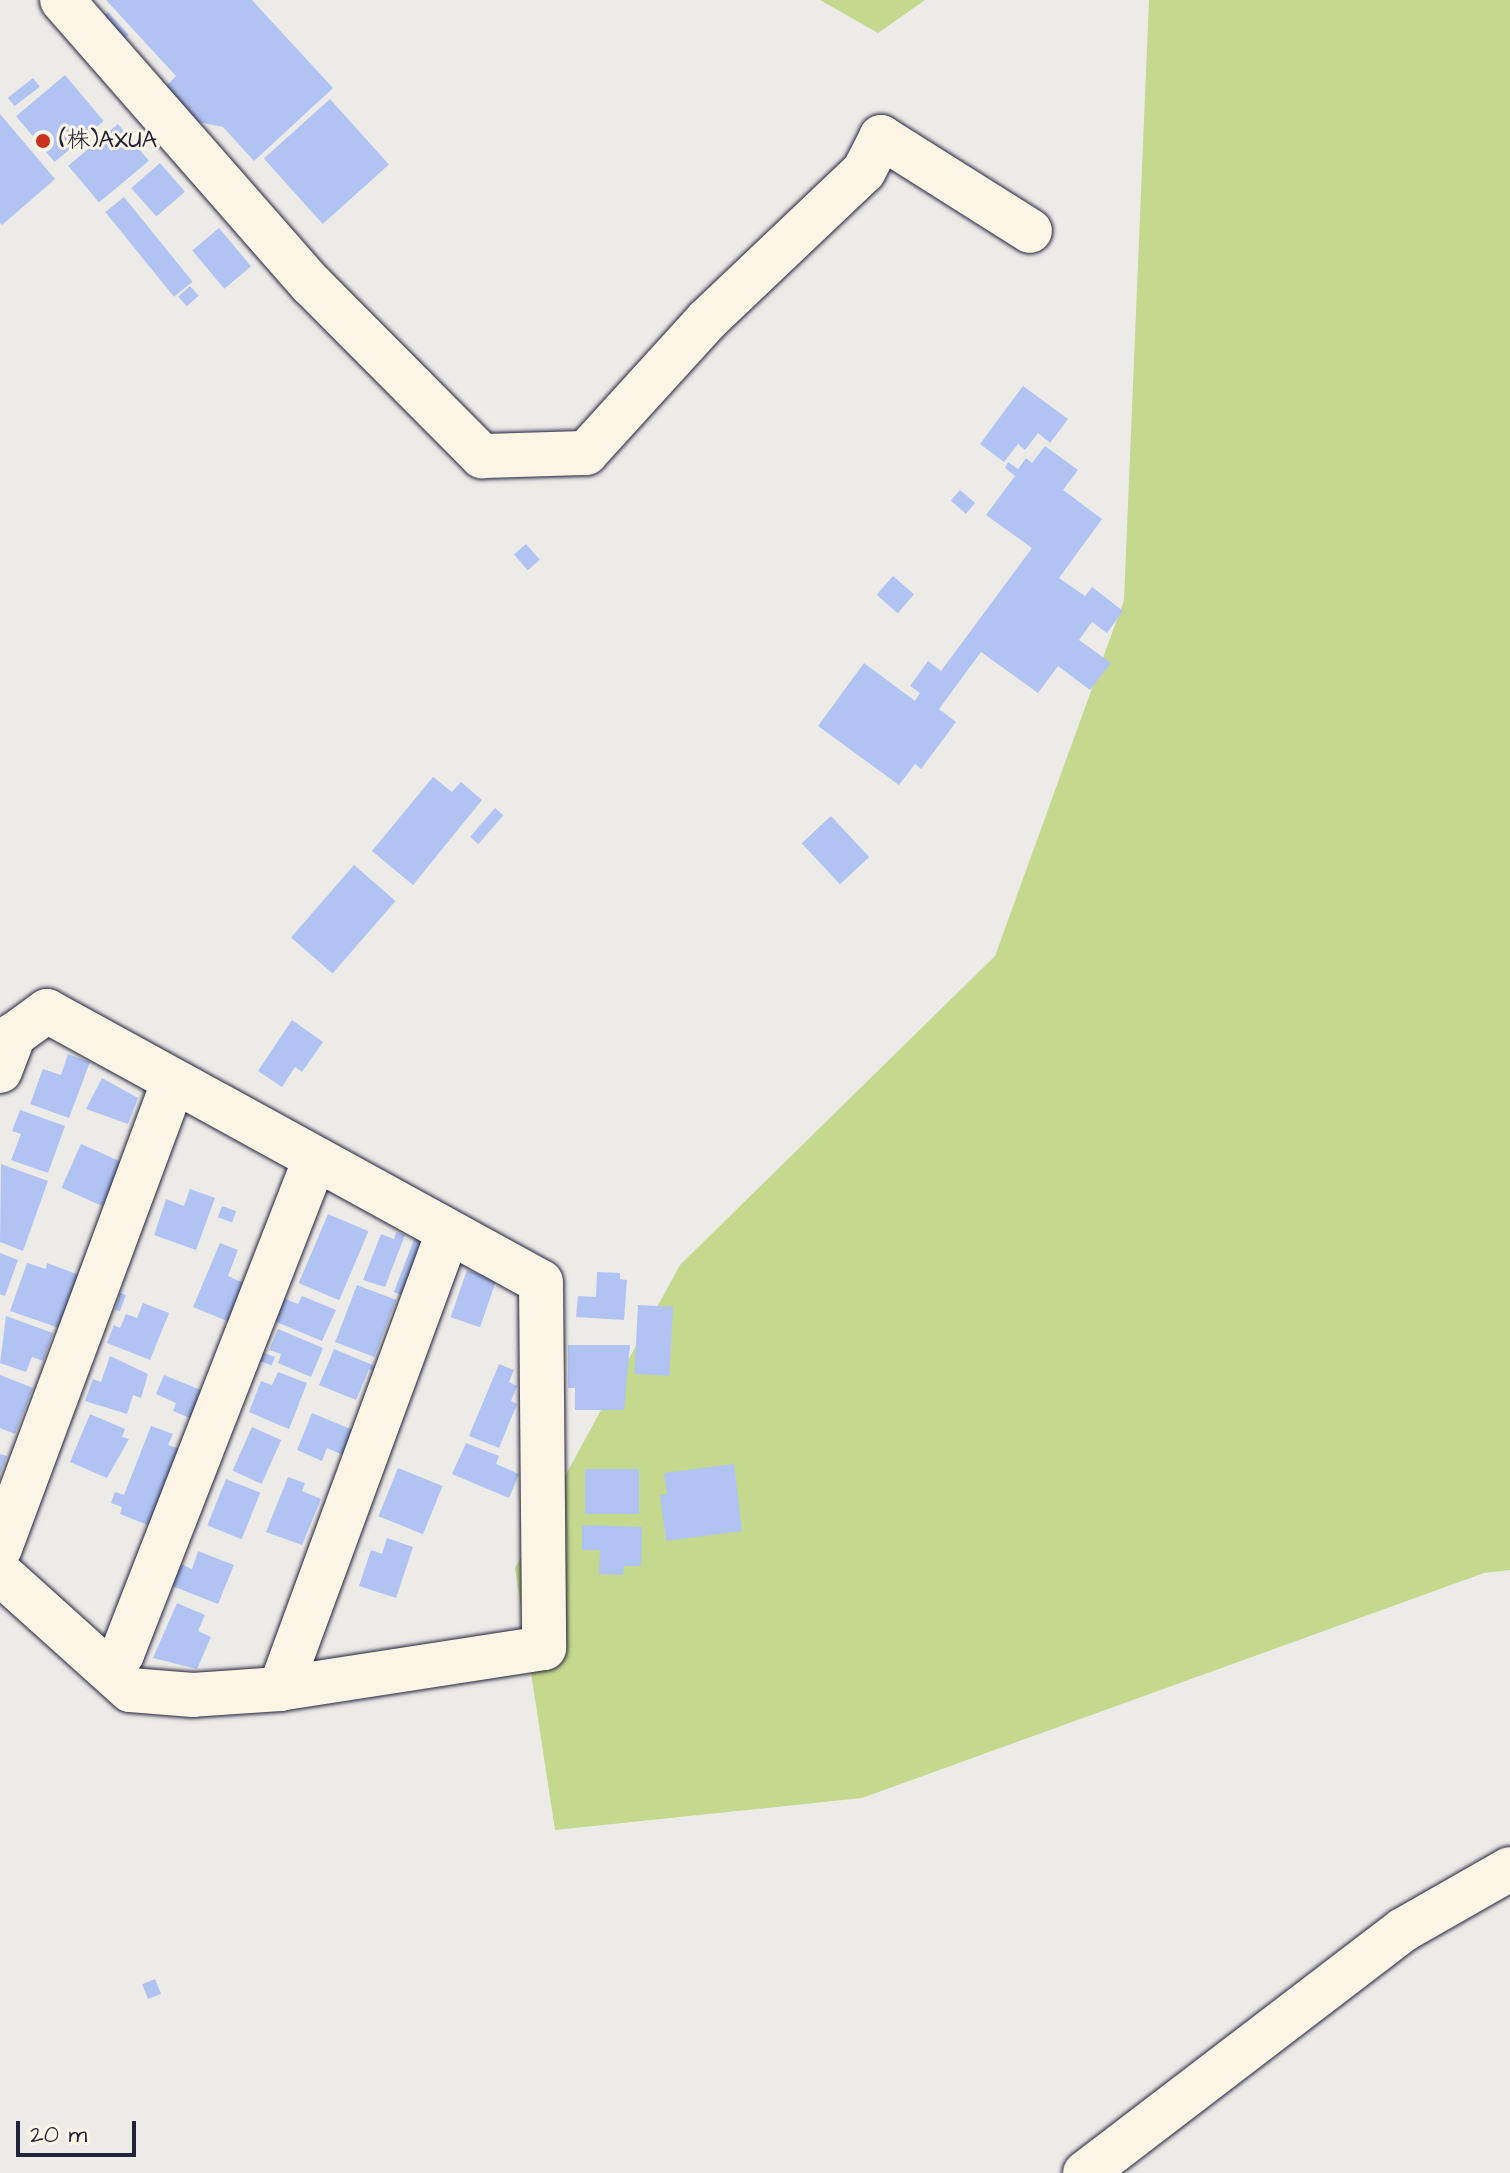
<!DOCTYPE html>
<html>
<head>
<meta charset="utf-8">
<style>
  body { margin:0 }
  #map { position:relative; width:1510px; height:2173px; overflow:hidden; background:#edebe8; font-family:"Architects Daughter","Klee One",sans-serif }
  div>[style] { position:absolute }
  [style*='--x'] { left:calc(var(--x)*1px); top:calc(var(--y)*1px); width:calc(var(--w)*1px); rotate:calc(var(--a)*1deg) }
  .green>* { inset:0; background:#c4d98e }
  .building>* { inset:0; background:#b1c3f2; transform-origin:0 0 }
  .roads { filter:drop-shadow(0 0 2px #22223b) drop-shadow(0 0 2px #22223b) }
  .street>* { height:44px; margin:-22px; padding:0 22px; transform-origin:22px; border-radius:22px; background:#fcf5e5 }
  .dots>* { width:22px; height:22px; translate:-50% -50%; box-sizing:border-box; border:4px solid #fcf5e5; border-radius:50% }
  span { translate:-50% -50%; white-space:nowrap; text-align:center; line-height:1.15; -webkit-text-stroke:6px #fcf5e5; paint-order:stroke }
  .poi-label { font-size:24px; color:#22223b }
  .left { translate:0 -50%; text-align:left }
  .scale { position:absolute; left:16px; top:2121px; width:120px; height:36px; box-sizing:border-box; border:4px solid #22223b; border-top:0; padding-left:10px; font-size:24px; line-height:28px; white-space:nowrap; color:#22223b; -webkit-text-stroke:6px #fcf5e5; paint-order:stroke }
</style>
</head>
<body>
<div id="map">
  <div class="green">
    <div style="clip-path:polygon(820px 0,925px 0,878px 33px)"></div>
    <div style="clip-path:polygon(1149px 0,1510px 0,1510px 1570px,1484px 1573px,862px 1798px,555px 1830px,515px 1568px,680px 1265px,995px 956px,1124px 600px)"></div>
  </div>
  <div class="building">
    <div style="clip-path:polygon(106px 0,252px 0,333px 88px,254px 161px,223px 127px,198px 122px,161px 91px,176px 76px)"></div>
    <div style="left:108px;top:12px;width:31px;height:13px;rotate:48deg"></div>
    <div style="left:65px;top:75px;width:60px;height:64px;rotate:50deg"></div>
    <div style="left:33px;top:78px;width:11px;height:32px;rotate:52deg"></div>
    <div style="left:330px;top:99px;width:88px;height:89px;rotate:48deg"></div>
    <div style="clip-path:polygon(0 114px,55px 179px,2px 225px,0 223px)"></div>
    <div style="left:118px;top:124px;width:48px;height:65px;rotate:50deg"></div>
    <div style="left:160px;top:163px;width:38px;height:38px;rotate:49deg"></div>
    <div style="left:124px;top:197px;width:109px;height:24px;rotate:51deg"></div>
    <div style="left:219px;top:228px;width:50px;height:35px;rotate:50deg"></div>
    <div style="left:190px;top:286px;width:13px;height:16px;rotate:48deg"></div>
    <div style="clip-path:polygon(1023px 386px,1068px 419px,1050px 443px,1038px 433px,1025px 450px,1018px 444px,1004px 462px,980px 444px)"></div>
    <div style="clip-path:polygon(1045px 446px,1078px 470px,1063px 490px,1102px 519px,1059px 578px,1085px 596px,1092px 587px,1123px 611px,1107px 633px,1092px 622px,1079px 640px,1111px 663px,1090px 690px,1058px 666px,1038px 693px,981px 652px,939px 709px,956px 722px,921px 769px,915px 764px,899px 785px,818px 726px,864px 663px,915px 701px,920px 693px,910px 686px,928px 661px,941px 671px,1032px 548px,986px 515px,1015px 476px,1005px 468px,1008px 462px,1018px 469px,1026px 458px,1032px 463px)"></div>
    <div style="left:960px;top:490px;width:20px;height:14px;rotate:41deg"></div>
    <div style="left:526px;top:544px;width:21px;height:16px;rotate:49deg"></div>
    <div style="left:893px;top:576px;width:28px;height:25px;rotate:41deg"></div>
    <div style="clip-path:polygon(433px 777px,452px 792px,461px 782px,482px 800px,413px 885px,372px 851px)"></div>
    <div style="left:495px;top:808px;width:11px;height:38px;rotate:41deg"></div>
    <div style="left:831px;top:816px;width:56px;height:40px;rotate:47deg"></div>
    <div style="left:354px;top:865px;width:55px;height:96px;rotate:41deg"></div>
    <div style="clip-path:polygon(292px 1020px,323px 1042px,302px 1072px,295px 1067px,282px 1087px,258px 1071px)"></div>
    <div style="clip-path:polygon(68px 1054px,90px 1062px,69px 1118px,30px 1104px,43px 1069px,61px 1075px)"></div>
    <div style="clip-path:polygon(102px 1078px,138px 1098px,128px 1124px,86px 1109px)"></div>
    <div style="clip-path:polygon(20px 1110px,65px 1126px,48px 1173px,11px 1160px,21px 1134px,12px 1131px)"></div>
    <div style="left:81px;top:1144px;width:45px;height:48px;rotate:24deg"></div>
    <div style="clip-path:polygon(1px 1164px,48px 1181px,23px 1251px,0 1242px)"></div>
    <div style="clip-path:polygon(190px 1189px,215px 1198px,196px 1250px,154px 1235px,166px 1199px,184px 1206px)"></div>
    <div style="left:222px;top:1206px;width:15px;height:12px;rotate:20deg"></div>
    <div style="left:328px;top:1214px;width:44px;height:75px;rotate:23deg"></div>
    <div style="clip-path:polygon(396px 1232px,405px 1235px,385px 1287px,363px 1280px,381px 1234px,394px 1239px)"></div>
    <div style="left:415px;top:1237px;width:17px;height:59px;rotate:21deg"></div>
    <div style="clip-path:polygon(220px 1243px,238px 1250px,228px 1276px,248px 1285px,232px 1323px,193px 1307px)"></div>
    <div style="clip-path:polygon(0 1253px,18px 1260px,5px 1296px,0 1294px)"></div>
    <div style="clip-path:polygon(27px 1263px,46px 1269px,47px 1263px,87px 1278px,68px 1331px,10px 1311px)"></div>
    <div style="left:467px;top:1270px;width:31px;height:50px;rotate:19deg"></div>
    <div style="clip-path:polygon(597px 1272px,620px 1273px,620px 1279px,627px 1280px,624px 1320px,576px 1317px,578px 1296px,596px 1297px)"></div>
    <div style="left:357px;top:1285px;width:42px;height:61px;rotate:21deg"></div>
    <div style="clip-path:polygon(120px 1293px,126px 1295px,120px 1311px,115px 1310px)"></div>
    <div style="clip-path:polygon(302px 1296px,336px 1310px,322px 1341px,274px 1321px,283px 1298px,298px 1304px)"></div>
    <div style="clip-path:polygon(143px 1303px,169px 1313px,150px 1360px,107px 1343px,114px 1325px,120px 1328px,126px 1314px,137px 1318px)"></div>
    <div style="left:638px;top:1305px;width:35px;height:69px;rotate:3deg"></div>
    <div style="clip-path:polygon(6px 1316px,53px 1333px,43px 1361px,32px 1357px,26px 1372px,0 1363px)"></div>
    <div style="clip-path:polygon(278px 1329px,323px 1348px,311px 1377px,278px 1363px,281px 1354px,269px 1350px)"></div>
    <div style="clip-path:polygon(568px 1345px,630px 1345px,624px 1410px,575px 1410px,575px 1388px,568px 1388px)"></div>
    <div style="clip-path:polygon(334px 1349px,380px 1368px,378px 1373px,369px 1369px,356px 1400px,319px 1385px)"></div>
    <div style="left:259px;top:1351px;width:17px;height:9px;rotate:21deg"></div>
    <div style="clip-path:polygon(110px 1356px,148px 1374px,141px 1398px,133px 1395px,127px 1414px,85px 1401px,93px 1379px,101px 1382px)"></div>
    <div style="clip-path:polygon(499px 1364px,514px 1370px,509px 1382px,517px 1386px,511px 1401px,517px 1404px,499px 1448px,469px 1436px)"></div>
    <div style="clip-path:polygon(278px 1372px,307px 1383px,289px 1429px,249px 1412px,261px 1381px,272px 1385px)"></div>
    <div style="clip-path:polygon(0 1375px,33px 1388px,15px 1434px,0 1428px)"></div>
    <div style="clip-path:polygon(164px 1375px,208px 1393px,197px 1421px,173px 1411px,176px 1403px,156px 1394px)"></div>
    <div style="clip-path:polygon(312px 1413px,353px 1430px,343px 1455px,327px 1448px,322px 1461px,297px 1450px)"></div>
    <div style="clip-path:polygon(90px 1414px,125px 1429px,122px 1437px,129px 1439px,107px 1478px,70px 1462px)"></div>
    <div style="clip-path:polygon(151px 1426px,173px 1434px,168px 1445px,180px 1449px,150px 1526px,120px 1514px,122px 1507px,111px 1503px,115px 1492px,124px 1495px)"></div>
    <div style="left:252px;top:1427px;width:32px;height:48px;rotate:24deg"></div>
    <div style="clip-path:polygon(466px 1443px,499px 1456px,496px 1464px,519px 1474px,509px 1498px,452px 1474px)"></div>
    <div style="clip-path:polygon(0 1454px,7px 1456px,0 1474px)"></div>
    <div style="clip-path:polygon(734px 1464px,742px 1531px,666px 1541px,660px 1495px,667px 1494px,664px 1473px)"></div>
    <div style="left:398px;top:1468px;width:48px;height:52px;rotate:22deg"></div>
    <div style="left:639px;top:1469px;width:45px;height:54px;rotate:90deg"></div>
    <div style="clip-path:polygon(288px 1477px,305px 1483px,302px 1491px,321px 1499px,302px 1545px,266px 1532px)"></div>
    <div style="left:226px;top:1479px;width:37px;height:50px;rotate:22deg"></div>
    <div style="clip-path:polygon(582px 1525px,642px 1527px,641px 1566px,624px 1566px,623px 1575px,599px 1574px,600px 1550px,582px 1550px)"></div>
    <div style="clip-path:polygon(387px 1538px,413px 1547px,396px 1598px,359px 1586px,371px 1550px,382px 1554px)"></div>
    <div style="clip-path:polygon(198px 1551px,234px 1565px,218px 1604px,172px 1586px,181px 1564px,192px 1569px)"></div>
    <div style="clip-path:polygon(177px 1603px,205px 1615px,198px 1631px,211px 1637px,197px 1669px,153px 1658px)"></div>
    <div style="left:155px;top:1979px;width:16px;height:14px;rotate:68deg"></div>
  </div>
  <div class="roads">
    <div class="street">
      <div style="--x:62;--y:0;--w:378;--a:48.8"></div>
      <div style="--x:311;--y:284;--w:243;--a:45.2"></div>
      <div style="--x:482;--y:456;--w:104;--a:-1.7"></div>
      <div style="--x:586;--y:453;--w:180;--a:-47.7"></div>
      <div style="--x:707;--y:320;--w:216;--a:-43.5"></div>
      <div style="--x:864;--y:171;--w:38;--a:-63"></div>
      <div style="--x:881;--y:137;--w:176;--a:32.2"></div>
      <div style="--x:0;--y:1071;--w:39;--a:-69"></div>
      <div style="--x:14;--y:1035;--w:41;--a:-36"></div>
      <div style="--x:47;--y:1011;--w:563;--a:28.75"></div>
      <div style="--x:541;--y:1282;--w:366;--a:89.5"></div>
      <div style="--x:544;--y:1648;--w:267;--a:171.2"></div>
      <div style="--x:280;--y:1689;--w:87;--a:176.1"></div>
      <div style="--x:193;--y:1695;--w:63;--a:-175.5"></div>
      <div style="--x:130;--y:1690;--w:175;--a:-138"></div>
      <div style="--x:0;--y:1548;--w:498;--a:-69.6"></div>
      <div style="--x:109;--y:1670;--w:21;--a:-51"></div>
      <div style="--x:122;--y:1654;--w:531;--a:-68.7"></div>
      <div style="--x:280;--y:1689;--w:487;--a:-69.8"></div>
      <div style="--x:1085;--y:2173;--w:400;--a:-37.4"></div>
      <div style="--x:1403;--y:1930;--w:123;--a:-29.7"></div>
    </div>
  </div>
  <div class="dots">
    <div style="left:43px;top:141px;background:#c8321e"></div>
  </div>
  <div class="poi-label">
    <span class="left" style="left:59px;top:141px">(株)AXUA</span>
  </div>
  <div class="scale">20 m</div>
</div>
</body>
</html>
